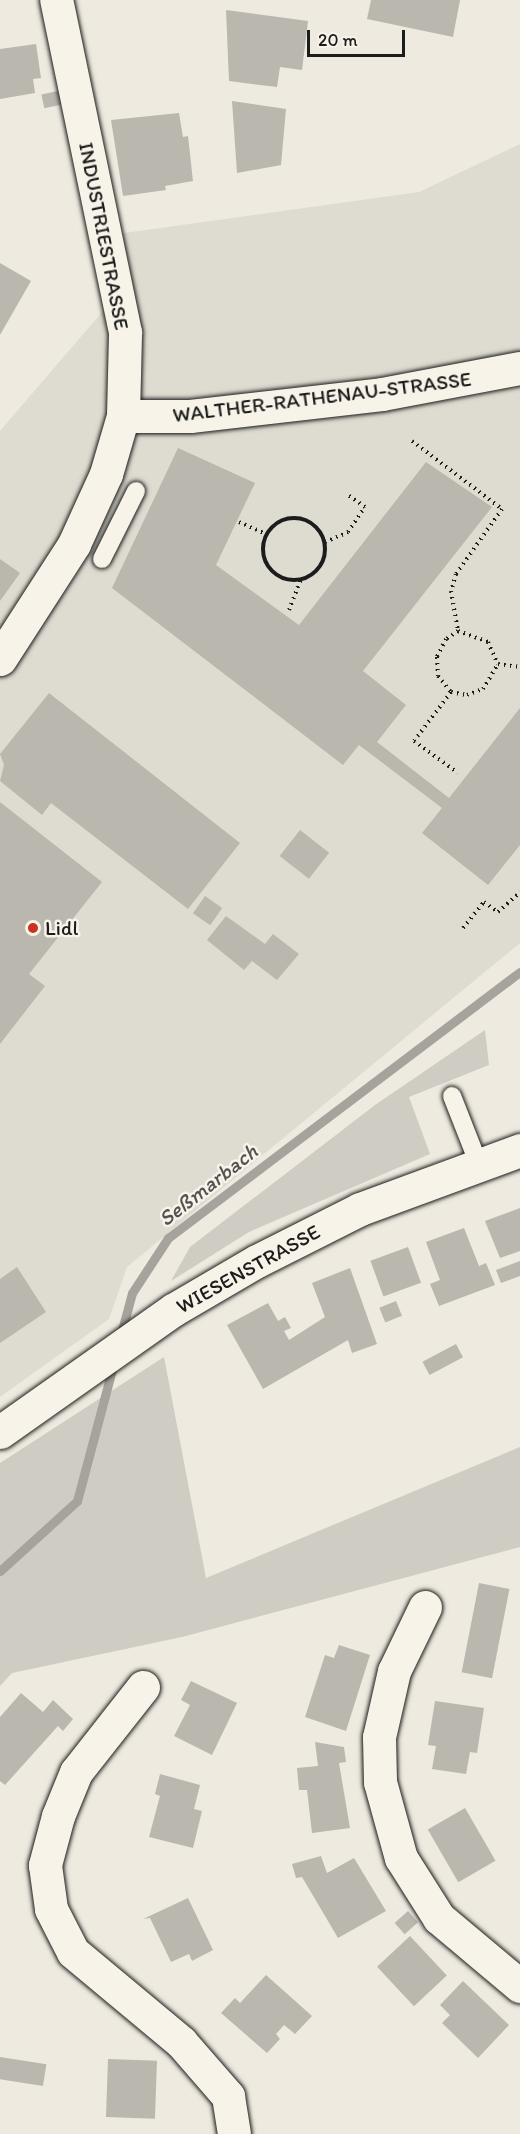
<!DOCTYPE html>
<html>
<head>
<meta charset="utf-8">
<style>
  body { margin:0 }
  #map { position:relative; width:520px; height:2134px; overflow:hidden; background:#eeeae0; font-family:Itim,sans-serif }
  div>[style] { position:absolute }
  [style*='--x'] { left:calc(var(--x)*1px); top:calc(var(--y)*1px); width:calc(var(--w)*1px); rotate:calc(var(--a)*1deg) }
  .built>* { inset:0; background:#dedbd1 }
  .green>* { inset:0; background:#cfccc3 }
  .stream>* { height:9px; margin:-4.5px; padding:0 4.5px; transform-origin:4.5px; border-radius:4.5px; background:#a6a39d }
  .building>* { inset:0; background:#bab7af; transform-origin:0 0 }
  .path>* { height:4px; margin-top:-2px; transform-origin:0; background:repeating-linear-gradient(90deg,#1c1c1c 0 1.5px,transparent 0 6px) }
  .path>.ring { margin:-2px; padding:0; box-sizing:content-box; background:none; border:4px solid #1c1c1c; border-radius:50% }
  .roads { filter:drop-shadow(0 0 2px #1c1c1c) drop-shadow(0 0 2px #1c1c1c) }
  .lane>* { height:18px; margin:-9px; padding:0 9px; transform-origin:9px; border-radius:9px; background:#f7f3e8 }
  .street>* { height:33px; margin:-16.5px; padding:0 16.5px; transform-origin:16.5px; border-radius:16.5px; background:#f7f3e8 }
  .secondary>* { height:33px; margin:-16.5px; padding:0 16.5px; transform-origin:16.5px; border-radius:16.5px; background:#f7f3e8 }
  .dots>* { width:16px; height:16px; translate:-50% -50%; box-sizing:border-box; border:3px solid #f7f3e8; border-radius:50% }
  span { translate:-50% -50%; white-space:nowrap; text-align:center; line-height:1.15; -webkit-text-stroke:5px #f7f3e8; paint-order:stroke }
  .street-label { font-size:21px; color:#1c1c1c }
  .poi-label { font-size:21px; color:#1c1c1c }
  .left { translate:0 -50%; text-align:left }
  .water-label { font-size:22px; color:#535250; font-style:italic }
  .scale { position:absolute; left:307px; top:30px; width:98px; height:27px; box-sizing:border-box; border:3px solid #1c1c1c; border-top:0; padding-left:8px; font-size:18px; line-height:21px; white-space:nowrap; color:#1c1c1c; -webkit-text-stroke:4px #f7f3e8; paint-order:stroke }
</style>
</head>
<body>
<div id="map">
  <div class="built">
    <div style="clip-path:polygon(520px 144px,520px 943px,127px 1267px,109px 1319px,0 1397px,0 431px,103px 311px,124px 233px,419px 192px)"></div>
  </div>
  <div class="green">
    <div style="clip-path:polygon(485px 1030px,489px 1065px,409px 1097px,430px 1154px,249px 1232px,171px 1281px,190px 1247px,375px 1105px)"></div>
    <div style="clip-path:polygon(164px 1357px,206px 1578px,520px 1447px,520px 1547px,182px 1637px,12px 1673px,0 1686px,0 1463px)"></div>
  </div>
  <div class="stream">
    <div style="--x:121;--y:1334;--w:42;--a:-75"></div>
    <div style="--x:132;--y:1293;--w:66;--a:-56.8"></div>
    <div style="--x:168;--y:1238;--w:441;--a:-37.1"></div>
    <div style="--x:0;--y:1571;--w:104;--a:-42.3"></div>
    <div style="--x:77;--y:1501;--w:144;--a:-75.1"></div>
  </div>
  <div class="building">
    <div style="clip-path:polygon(371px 0,460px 0,453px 37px,367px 19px)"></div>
    <div style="clip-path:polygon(226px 10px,308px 21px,302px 70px,280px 67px,277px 87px,229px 81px)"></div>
    <div style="clip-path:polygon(36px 44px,41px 78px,33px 79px,35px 93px,0 99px,0 49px)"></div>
    <div style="left:58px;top:91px;width:14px;height:17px;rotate:78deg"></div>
    <div style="clip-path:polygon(232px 101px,286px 109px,281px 165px,237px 173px)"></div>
    <div style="clip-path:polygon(179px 113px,183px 137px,188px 136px,193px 181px,165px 186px,166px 190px,123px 196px,111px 120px)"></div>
    <div style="clip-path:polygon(0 263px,31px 281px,0 335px)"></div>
    <div style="clip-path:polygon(178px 448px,255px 483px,216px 565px,299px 625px,426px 462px,492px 507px,363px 671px,406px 705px,377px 742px,449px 798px,520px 708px,520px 845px,488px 885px,422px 833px,442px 808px,359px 745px,343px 765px,112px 588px)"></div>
    <div style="clip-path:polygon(0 559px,20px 573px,0 601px)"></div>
    <div style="clip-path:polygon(49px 693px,240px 843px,188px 909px,51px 803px,42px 815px,0 781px,4px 765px,0 754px)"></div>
    <div style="clip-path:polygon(0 802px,102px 882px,29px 974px,45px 986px,0 1044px)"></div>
    <div style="left:300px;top:830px;width:37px;height:33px;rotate:38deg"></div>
    <div style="left:205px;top:896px;width:21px;height:21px;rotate:35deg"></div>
    <div style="clip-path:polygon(226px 916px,265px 944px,273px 934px,299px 954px,277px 980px,252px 961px,244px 970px,207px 940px)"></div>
    <div style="clip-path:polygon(520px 1208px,520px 1251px,500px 1258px,485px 1221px)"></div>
    <div style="clip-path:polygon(464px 1228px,479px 1266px,486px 1263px,495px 1285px,439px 1306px,430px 1284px,440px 1280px,426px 1242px)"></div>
    <div style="left:408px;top:1247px;width:38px;height:40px;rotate:70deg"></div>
    <div style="clip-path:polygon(520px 1261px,520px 1276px,501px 1283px,496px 1270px)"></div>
    <div style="clip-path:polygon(17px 1267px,46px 1312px,0 1343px,0 1279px)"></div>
    <div style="clip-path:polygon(350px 1268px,377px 1344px,352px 1353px,348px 1340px,263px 1389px,227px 1325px,268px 1303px,278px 1321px,285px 1317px,291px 1328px,284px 1331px,289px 1340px,325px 1317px,312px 1283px)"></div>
    <div style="left:396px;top:1301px;width:16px;height:18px;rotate:68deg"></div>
    <div style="left:456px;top:1344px;width:15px;height:38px;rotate:62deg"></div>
    <div style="left:479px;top:1583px;width:31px;height:91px;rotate:11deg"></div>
    <div style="clip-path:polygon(339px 1645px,370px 1655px,346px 1731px,305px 1717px,325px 1655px,334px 1658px)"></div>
    <div style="clip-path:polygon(191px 1681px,237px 1703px,212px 1755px,174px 1736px,190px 1705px,181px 1700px)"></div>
    <div style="clip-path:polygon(21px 1693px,43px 1712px,53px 1700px,73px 1719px,63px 1731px,58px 1726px,5px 1785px,0 1781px,0 1717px)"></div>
    <div style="clip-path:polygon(435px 1701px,484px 1708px,477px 1753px,470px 1752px,466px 1774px,432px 1769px,436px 1746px,428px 1745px)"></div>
    <div style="clip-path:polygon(315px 1742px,344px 1747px,346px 1762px,339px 1763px,350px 1828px,312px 1833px,307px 1790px,299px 1790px,297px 1768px,318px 1766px)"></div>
    <div style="clip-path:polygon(160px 1774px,200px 1785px,194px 1809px,202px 1811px,193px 1848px,149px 1837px,160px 1796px,155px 1794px)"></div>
    <div style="left:465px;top:1808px;width:61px;height:43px;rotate:60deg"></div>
    <div style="clip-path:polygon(321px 1856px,327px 1873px,354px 1858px,386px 1911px,338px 1938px,302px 1877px,296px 1878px,292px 1864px)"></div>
    <div style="clip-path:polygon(188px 1898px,213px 1950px,192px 1961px,189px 1954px,171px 1962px,150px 1918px,143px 1919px)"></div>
    <div style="left:408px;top:1911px;width:15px;height:18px;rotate:48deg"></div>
    <div style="left:410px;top:1936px;width:54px;height:45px;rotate:47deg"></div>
    <div style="clip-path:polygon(266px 1975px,312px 2016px,295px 2034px,284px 2025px,276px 2034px,280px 2039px,267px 2053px,221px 2013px,235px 1998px,240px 2003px)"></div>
    <div style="clip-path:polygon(463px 1981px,509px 2025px,478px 2058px,442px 2023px,450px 2015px,440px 2005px)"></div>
    <div style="left:0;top:2057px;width:47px;height:22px;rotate:9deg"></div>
    <div style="left:108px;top:2059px;width:49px;height:58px;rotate:2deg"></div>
  </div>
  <div class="path">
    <div style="--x:412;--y:441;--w:113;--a:37.1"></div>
    <div style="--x:502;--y:509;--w:80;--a:125.3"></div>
    <div style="--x:456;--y:574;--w:18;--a:106"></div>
    <div style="--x:451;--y:591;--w:41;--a:80.1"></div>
    <div style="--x:458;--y:631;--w:32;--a:20"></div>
    <div style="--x:488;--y:642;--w:24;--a:66"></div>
    <div style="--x:498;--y:664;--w:22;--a:8"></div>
    <div class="ring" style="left:263px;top:518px;width:58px;height:58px"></div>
    <div style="--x:239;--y:522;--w:30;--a:24"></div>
    <div style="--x:325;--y:542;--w:25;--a:-23"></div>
    <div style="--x:348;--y:532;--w:30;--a:-56"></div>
    <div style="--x:365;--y:507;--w:21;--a:-145"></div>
    <div style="--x:289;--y:610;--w:33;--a:-69"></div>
    <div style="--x:458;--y:631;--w:14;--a:146"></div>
    <div style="--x:446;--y:639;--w:20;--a:117"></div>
    <div style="--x:437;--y:657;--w:19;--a:87"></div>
    <div style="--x:438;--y:676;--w:21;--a:51"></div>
    <div style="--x:451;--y:692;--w:16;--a:11"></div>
    <div style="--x:467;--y:695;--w:17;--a:-21"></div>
    <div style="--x:483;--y:689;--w:29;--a:-59"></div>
    <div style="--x:451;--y:692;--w:61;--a:127.1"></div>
    <div style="--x:414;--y:741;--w:54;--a:36"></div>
    <div style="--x:463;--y:928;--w:33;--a:-51"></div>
    <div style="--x:484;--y:902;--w:17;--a:36"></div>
    <div style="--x:498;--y:912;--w:30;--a:-42"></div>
  </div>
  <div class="roads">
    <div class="lane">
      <div style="--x:102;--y:559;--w:76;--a:-63.4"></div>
      <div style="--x:452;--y:1096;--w:74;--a:68.6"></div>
    </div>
    <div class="street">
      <div style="--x:123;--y:416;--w:67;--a:0"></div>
      <div style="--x:190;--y:416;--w:193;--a:-6.5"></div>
      <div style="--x:382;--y:394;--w:140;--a:-10.7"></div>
      <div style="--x:0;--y:659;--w:137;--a:-57.2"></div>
      <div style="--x:74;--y:544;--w:77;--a:-65.4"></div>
      <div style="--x:106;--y:474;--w:60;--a:-73.7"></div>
      <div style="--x:123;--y:416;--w:84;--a:-88.6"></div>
      <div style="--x:125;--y:332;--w:339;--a:-101.7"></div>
      <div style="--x:425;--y:1607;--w:71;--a:115.8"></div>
      <div style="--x:394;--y:1671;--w:68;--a:102.8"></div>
      <div style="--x:379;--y:1737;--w:45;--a:88.7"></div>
      <div style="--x:380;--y:1782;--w:79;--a:74.6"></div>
      <div style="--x:401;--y:1858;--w:71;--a:57.7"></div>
      <div style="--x:439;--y:1918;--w:106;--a:40"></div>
      <div style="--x:143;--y:1687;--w:108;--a:128.2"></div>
      <div style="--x:76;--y:1772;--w:48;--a:112.2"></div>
      <div style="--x:58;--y:1816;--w:51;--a:104.9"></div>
      <div style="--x:45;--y:1865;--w:44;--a:82.2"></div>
      <div style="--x:51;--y:1909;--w:48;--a:62.9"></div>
      <div style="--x:73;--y:1952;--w:141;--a:39.8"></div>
      <div style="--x:181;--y:2042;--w:72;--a:49"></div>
      <div style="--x:228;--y:2096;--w:38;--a:81"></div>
    </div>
    <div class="secondary">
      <div style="--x:0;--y:1432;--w:212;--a:-35.2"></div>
      <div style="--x:173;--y:1310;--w:97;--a:-30.3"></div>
      <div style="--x:257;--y:1261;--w:115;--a:-26.8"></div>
      <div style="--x:360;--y:1209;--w:171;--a:-20.2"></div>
    </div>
  </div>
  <div class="dots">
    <div style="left:33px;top:928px;background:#c8321e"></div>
  </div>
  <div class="street-label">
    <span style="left:104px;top:236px;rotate:79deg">INDUSTRIESTRASSE</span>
    <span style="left:322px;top:397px;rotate:-7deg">WALTHER-RATHENAU-STRASSE</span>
    <span style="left:248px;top:1269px;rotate:-29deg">WIESENSTRASSE</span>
  </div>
  <div class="poi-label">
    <span class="left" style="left:45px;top:928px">Lidl</span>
  </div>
  <div class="water-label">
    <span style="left:208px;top:1185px;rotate:-38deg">Seßmarbach</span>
  </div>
  <div class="scale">20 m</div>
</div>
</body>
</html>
